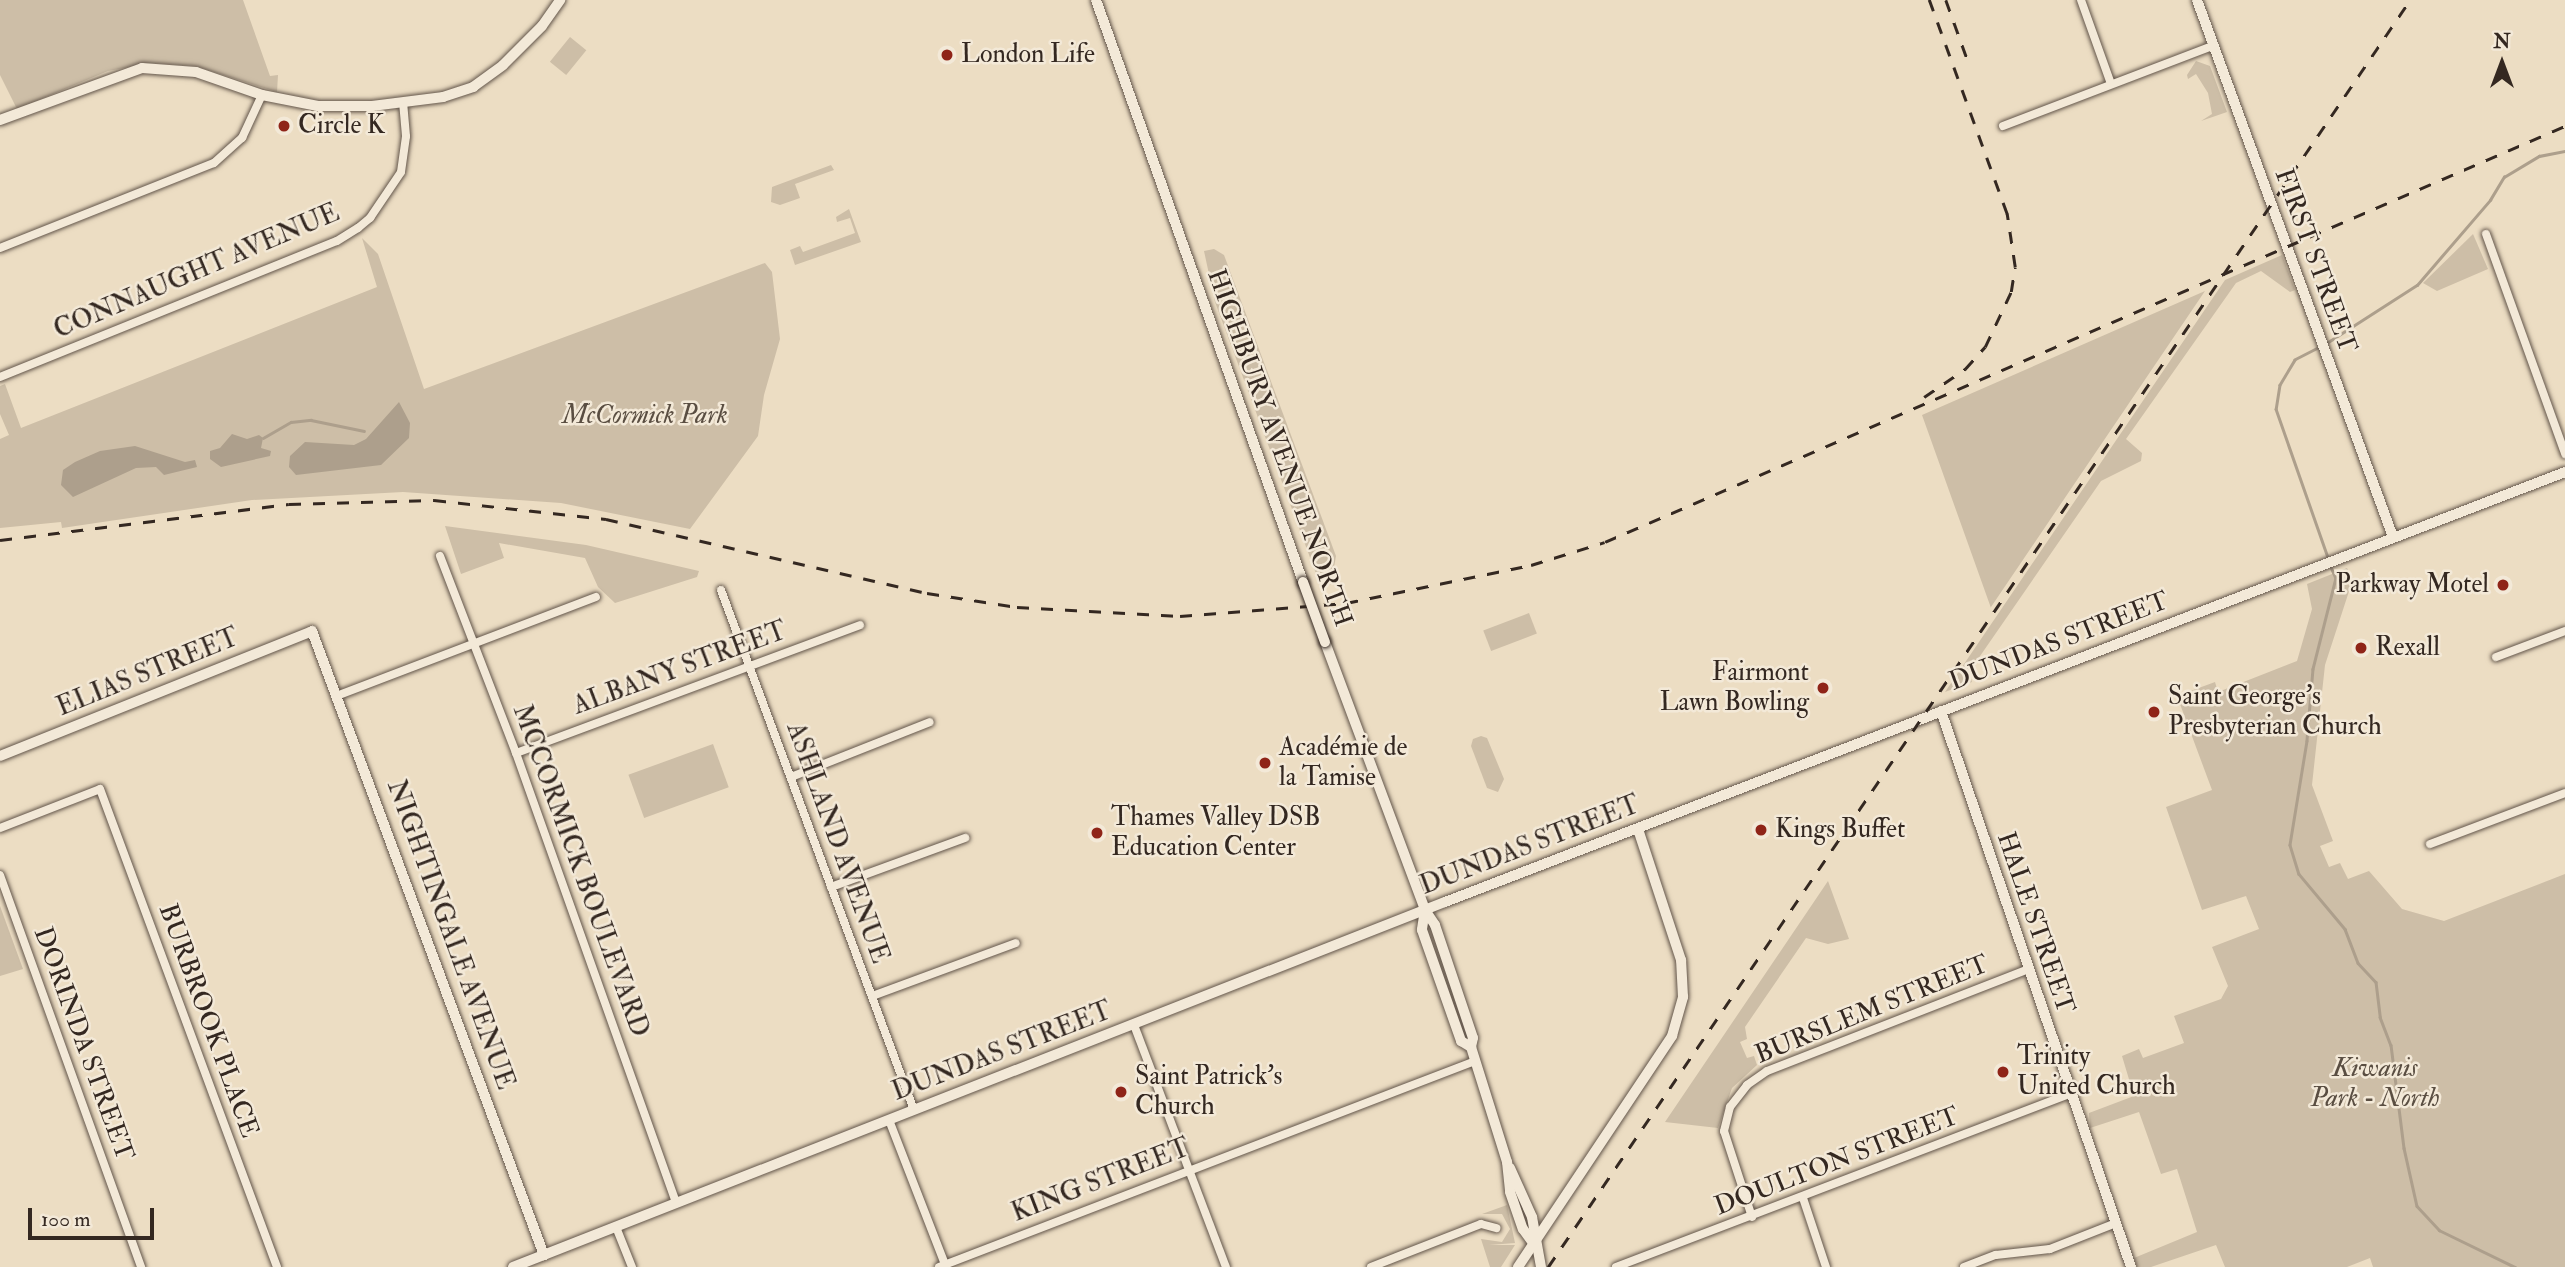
<!DOCTYPE html>
<html>
<head>
<meta charset="utf-8">
<style>
  body { margin:0 }
  #map { position:relative; width:2565px; height:1267px; overflow:hidden; background:#ecddc3; font-family:"IM FELL Double Pica",serif }
  div>[style] { position:absolute }
  [style*='--x'] { left:calc(var(--x)*1px); top:calc(var(--y)*1px); width:calc(var(--w)*1px); rotate:calc(var(--a)*1deg) }
  .green>* { inset:0; background:#cdbea7; transform-origin:0 0 }
  .water>* { inset:0; background:#ad9f8c }
  .stream>* { height:2.5px; margin:-1.25px; padding:0 1.25px; transform-origin:1.25px; border-radius:1.25px; background:#ad9f8c }
  .roads { filter:drop-shadow(0 0 2px #62554a) drop-shadow(0 0 2px #62554a) }
  .minor>* { height:8px; margin:-4px; padding:0 4px; transform-origin:4px; border-radius:4px; background:#f3e9d8 }
  .tertiary>* { height:10px; margin:-5px; padding:0 5px; transform-origin:5px; border-radius:5px; background:#f3e9d8 }
  .secondary>* { height:10px; margin:-5px; padding:0 5px; transform-origin:5px; border-radius:5px; background:#f3e9d8 }
  .rail>* { height:2.5px; margin-top:-1.25px; transform-origin:0; background:repeating-linear-gradient(90deg,#342821 0 12px,transparent 0 24px) }
  .bridges { filter:drop-shadow(0 0 2px #342821) drop-shadow(0 0 2px #342821) }
  .secondary-bridge>* { height:10px; margin:-5px; padding:0 5px; transform-origin:5px; border-radius:5px; background:#f3e9d8 }
  .dots>* { width:19px; height:19px; translate:-50% -50%; box-sizing:border-box; border:4px solid #f3e9d8; border-radius:50% }
  span { translate:-50% -50%; white-space:nowrap; text-align:center; line-height:1.15; -webkit-text-stroke:5px #f3e9d8; paint-order:stroke }
  .poi-label { font-size:26px; color:#342821 }
  .left { translate:0 -50%; text-align:left }
  .right { translate:-100% -50%; text-align:right }
  .street-label { font-size:26px; color:#342821 }
  .park-label { font-size:26px; color:#5a4e42; font-style:italic }
  .north { position:absolute; left:2467px; top:28px; width:70px; height:70px; -webkit-text-stroke:5px #f3e9d8; paint-order:stroke; rotate:0deg; font-size:19px; font-weight:700; line-height:28px; text-align:center; color:#342821 }
  .north::after { content:''; display:block; margin:auto; width:24px; height:32px; background:#342821; clip-path:polygon(50% 0,100% 100%,50% 72%,0 100%) }
  .scale { position:absolute; left:28px; top:1208px; width:126px; height:32px; box-sizing:border-box; border:4px solid #342821; border-top:0; padding-left:9px; font-size:21px; line-height:24px; white-space:nowrap; color:#342821; -webkit-text-stroke:5px #f3e9d8; paint-order:stroke }
</style>
</head>
<body>
<div id="map">
  <div class="green">
    <div style="clip-path:polygon(0 0,243px 0,270px 76px,278px 75px,277px 92px,195px 66px,151px 63px,108px 71px,17px 109px,0 75px)"></div>
    <div style="left:570px;top:37px;width:21px;height:32px;rotate:39deg"></div>
    <div style="clip-path:polygon(2196px 61px,2210px 66px,2227px 112px,2201px 121px,2212px 114px,2208px 93px,2196px 74px,2188px 79px,2187px 75px)"></div>
    <div style="clip-path:polygon(831px 165px,834px 170px,795px 184px,800px 198px,780px 205px,771px 202px,772px 187px)"></div>
    <div style="clip-path:polygon(849px 209px,861px 242px,795px 265px,790px 250px,800px 246px,803px 252px,855px 233px,850px 218px,837px 222px,836px 217px)"></div>
    <div style="clip-path:polygon(2473px 234px,2488px 269px,2437px 291px,2423px 283px)"></div>
    <div style="clip-path:polygon(362px 238px,378px 254px,424px 389px,765px 263px,772px 272px,780px 339px,764px 395px,758px 436px,690px 529px,561px 503px,403px 492px,252px 500px,62px 528px,61px 522px,0 528px,0 439px,9px 435px,0 414px,0 386px,5px 384px,21px 428px,377px 287px)"></div>
    <div style="clip-path:polygon(1214px 249px,1224px 255px,1336px 556px,1331px 584px,1321px 587px,1215px 302px,1204px 251px)"></div>
    <div style="clip-path:polygon(2282px 255px,2295px 290px,2290px 292px,2261px 271px,2236px 283px,2126px 439px,2142px 453px,2141px 461px,2101px 481px,1969px 672px,1972px 682px,1945px 692px,2225px 280px)"></div>
    <div style="clip-path:polygon(2205px 291px,1991px 607px,1991px 608px,1922px 415px)"></div>
    <div style="clip-path:polygon(445px 526px,586px 545px,699px 571px,697px 577px,615px 603px,598px 587px,585px 558px,499px 543px,504px 558px,461px 574px)"></div>
    <div style="clip-path:polygon(2347px 568px,2353px 579px,2325px 665px,2312px 785px,2333px 841px,2320px 846px,2329px 867px,2340px 863px,2348px 879px,2369px 871px,2402px 909px,2444px 921px,2565px 874px,2565px 1267px,2373px 1267px,2370px 1258px,2347px 1267px,2225px 1267px,2216px 1245px,2151px 1267px,2137px 1267px,2134px 1258px,2197px 1232px,2177px 1169px,2161px 1174px,2139px 1112px,2090px 1128px,2089px 1113px,2134px 1096px,2122px 1056px,2139px 1049px,2143px 1058px,2184px 1043px,2174px 1016px,2221px 999px,2228px 986px,2212px 947px,2259px 929px,2246px 896px,2202px 910px,2166px 807px,2212px 790px,2177px 696px,2215px 682px,2218px 692px,2297px 661px,2312px 609px,2307px 584px)"></div>
    <div style="left:1529px;top:613px;width:22px;height:49px;rotate:69deg"></div>
    <div style="clip-path:polygon(1481px 736px,1487px 738px,1504px 779px,1498px 792px,1487px 788px,1471px 746px,1473px 739px)"></div>
    <div style="left:713px;top:744px;width:46px;height:90px;rotate:70deg"></div>
    <div style="clip-path:polygon(1828px 881px,1849px 939px,1828px 944px,1806px 938px,1745px 1027px,1747px 1039px,1740px 1042px,1747px 1058px,1754px 1056px,1757px 1065px,1732px 1088px,1718px 1128px,1665px 1122px)"></div>
    <div style="clip-path:polygon(0 906px,23px 969px,0 976px)"></div>
    <div style="clip-path:polygon(1507px 1205px,1515px 1243px,1489px 1245px,1515px 1245px,1501px 1267px,1490px 1267px,1481px 1239px,1502px 1242px,1510px 1229px,1502px 1214px,1482px 1214px)"></div>
  </div>
  <div class="water">
    <div style="clip-path:polygon(399px 402px,410px 423px,409px 438px,381px 465px,296px 475px,289px 467px,290px 456px,305px 442px,354px 445px,366px 439px)"></div>
    <div style="clip-path:polygon(232px 434px,247px 439px,259px 435px,263px 438px,261px 448px,271px 451px,270px 456px,221px 467px,210px 459px,210px 451px,220px 448px)"></div>
    <div style="clip-path:polygon(135px 446px,185px 462px,195px 460px,197px 467px,164px 475px,156px 467px,136px 468px,73px 497px,61px 485px,63px 470px,75px 462px,100px 451px)"></div>
  </div>
  <div class="stream">
    <div style="--x:2325;--y:344;--w:109;--a:-32.7"></div>
    <div style="--x:2417;--y:285;--w:112;--a:-49.3"></div>
    <div style="--x:2490;--y:200;--w:27;--a:-59"></div>
    <div style="--x:2504;--y:177;--w:41;--a:-31"></div>
    <div style="--x:2539;--y:156;--w:26;--a:-11"></div>
    <div style="--x:2320;--y:347;--w:28;--a:153"></div>
    <div style="--x:2295;--y:360;--w:29;--a:121"></div>
    <div style="--x:2280;--y:385;--w:24;--a:99"></div>
    <div style="--x:2276;--y:409;--w:160;--a:70.7"></div>
    <div style="--x:263;--y:438;--w:32;--a:-30"></div>
    <div style="--x:291;--y:422;--w:20;--a:-6"></div>
    <div style="--x:311;--y:420;--w:54;--a:11.7"></div>
    <div style="--x:2331;--y:567;--w:12;--a:66"></div>
    <div style="--x:2336;--y:578;--w:94;--a:104.2"></div>
    <div style="--x:2313;--y:669;--w:72;--a:94.8"></div>
    <div style="--x:2307;--y:741;--w:105;--a:99.3"></div>
    <div style="--x:2290;--y:845;--w:30;--a:73"></div>
    <div style="--x:2299;--y:874;--w:72;--a:50.1"></div>
    <div style="--x:2345;--y:929;--w:36;--a:69"></div>
    <div style="--x:2358;--y:963;--w:26;--a:47"></div>
    <div style="--x:2376;--y:982;--w:35;--a:83"></div>
    <div style="--x:2380;--y:1017;--w:30;--a:69"></div>
    <div style="--x:2391;--y:1045;--w:104;--a:82.8"></div>
    <div style="--x:2404;--y:1148;--w:59;--a:77.4"></div>
    <div style="--x:2417;--y:1206;--w:33;--a:47"></div>
    <div style="--x:2439;--y:1230;--w:85;--a:26"></div>
  </div>
  <div class="roads">
    <div class="minor">
      <div style="--x:2081;--y:0;--w:89;--a:70.3"></div>
      <div style="--x:2003;--y:126;--w:224;--a:-20.9"></div>
      <div style="--x:2486;--y:234;--w:234;--a:70.2"></div>
      <div style="--x:0;--y:248;--w:230;--a:-21.7"></div>
      <div style="--x:214;--y:163;--w:38;--a:-42"></div>
      <div style="--x:242;--y:138;--w:47;--a:-65.1"></div>
      <div style="--x:0;--y:377;--w:363;--a:-22"></div>
      <div style="--x:337;--y:241;--w:25;--a:-32"></div>
      <div style="--x:358;--y:228;--w:16;--a:-40"></div>
      <div style="--x:370;--y:218;--w:55;--a:-56"></div>
      <div style="--x:401;--y:172;--w:36;--a:-82"></div>
      <div style="--x:406;--y:136;--w:33;--a:-95"></div>
      <div style="--x:440;--y:556;--w:211;--a:68.9"></div>
      <div style="--x:516;--y:753;--w:478;--a:70.4"></div>
      <div style="--x:721;--y:590;--w:555;--a:69.64"></div>
      <div style="--x:2496;--y:657;--w:74;--a:-20.6"></div>
      <div style="--x:339;--y:695;--w:275;--a:-20.9"></div>
      <div style="--x:516;--y:753;--w:367;--a:-20.4"></div>
      <div style="--x:791;--y:777;--w:149;--a:-21.6"></div>
      <div style="--x:0;--y:828;--w:107;--a:-21.3"></div>
      <div style="--x:100;--y:789;--w:510;--a:69.68"></div>
      <div style="--x:2430;--y:844;--w:144;--a:-20.7"></div>
      <div style="--x:0;--y:875;--w:417;--a:70.2"></div>
      <div style="--x:831;--y:887;--w:143;--a:-20.1"></div>
      <div style="--x:872;--y:996;--w:153;--a:-20.2"></div>
      <div style="--x:1134;--y:1025;--w:259;--a:69.2"></div>
      <div style="--x:889;--y:1120;--w:158;--a:68.8"></div>
      <div style="--x:1803;--y:1198;--w:73;--a:71.6"></div>
      <div style="--x:1752;--y:1217;--w:90;--a:-108"></div>
      <div style="--x:1724;--y:1131;--w:25;--a:-76"></div>
      <div style="--x:1730;--y:1107;--w:28;--a:-52"></div>
      <div style="--x:1747;--y:1085;--w:24;--a:-35"></div>
      <div style="--x:1767;--y:1071;--w:281;--a:-21.3"></div>
      <div style="--x:616;--y:1227;--w:43;--a:68.2"></div>
      <div style="--x:939;--y:1267;--w:574;--a:-21.02"></div>
      <div style="--x:1371;--y:1267;--w:118;--a:-21.4"></div>
      <div style="--x:1481;--y:1224;--w:16;--a:15"></div>
      <div style="--x:1616;--y:1267;--w:488;--a:-20.9"></div>
      <div style="--x:1964;--y:1267;--w:34;--a:-21"></div>
      <div style="--x:1996;--y:1255;--w:54;--a:-6.3"></div>
      <div style="--x:2050;--y:1249;--w:71;--a:-21.5"></div>
    </div>
    <div class="tertiary">
      <div style="--x:2197;--y:0;--w:572;--a:69.95"></div>
      <div style="--x:0;--y:120;--w:151;--a:-20.1"></div>
      <div style="--x:142;--y:68;--w:54;--a:4.2"></div>
      <div style="--x:196;--y:72;--w:70;--a:19.2"></div>
      <div style="--x:262;--y:95;--w:57;--a:11.1"></div>
      <div style="--x:318;--y:106;--w:54;--a:0"></div>
      <div style="--x:372;--y:106;--w:72;--a:-7.2"></div>
      <div style="--x:443;--y:97;--w:32;--a:-18"></div>
      <div style="--x:473;--y:87;--w:37;--a:-36"></div>
      <div style="--x:503;--y:65;--w:55;--a:-45"></div>
      <div style="--x:542;--y:26;--w:32;--a:-55"></div>
      <div style="--x:1941;--y:711;--w:588;--a:71.13"></div>
      <div style="--x:0;--y:756;--w:336;--a:-21.8"></div>
      <div style="--x:312;--y:631;--w:666;--a:69.61"></div>
    </div>
    <div class="secondary">
      <div style="--x:1096;--y:0;--w:618;--a:70.42"></div>
      <div style="--x:1325;--y:642;--w:286;--a:69.5"></div>
      <div style="--x:1425;--y:910;--w:18;--a:56"></div>
      <div style="--x:1435;--y:925;--w:119;--a:71.4"></div>
      <div style="--x:1473;--y:1038;--w:9;--a:103"></div>
      <div style="--x:1471;--y:1047;--w:121;--a:72.6"></div>
      <div style="--x:1507;--y:1162;--w:30;--a:84"></div>
      <div style="--x:1510;--y:1192;--w:39;--a:71"></div>
      <div style="--x:1523;--y:1229;--w:17;--a:54"></div>
      <div style="--x:1425;--y:910;--w:20;--a:99"></div>
      <div style="--x:1422;--y:930;--w:118;--a:70.6"></div>
      <div style="--x:1461;--y:1041;--w:12;--a:31"></div>
      <div style="--x:1510;--y:1168;--w:54;--a:65.8"></div>
      <div style="--x:1532;--y:1217;--w:51;--a:79.8"></div>
      <div style="--x:513;--y:1267;--w:1001;--a:-21.39"></div>
      <div style="--x:1445;--y:902;--w:1200;--a:-21"></div>
      <div style="--x:1518;--y:1267;--w:278;--a:-56.3"></div>
      <div style="--x:1672;--y:1036;--w:41;--a:-74.2"></div>
      <div style="--x:1683;--y:997;--w:37;--a:-93"></div>
      <div style="--x:1681;--y:960;--w:138;--a:-108.2"></div>
    </div>
  </div>
  <div class="rail">
    <div style="--x:1946;--y:0;--w:68;--a:70.2"></div>
    <div style="--x:1924;--y:397;--w:50;--a:-34.3"></div>
    <div style="--x:1965;--y:369;--w:30;--a:-48"></div>
    <div style="--x:1985;--y:347;--w:61;--a:-64.7"></div>
    <div style="--x:2011;--y:292;--w:25;--a:-81"></div>
    <div style="--x:2015;--y:267;--w:54;--a:-98.6"></div>
    <div style="--x:2007;--y:214;--w:228;--a:-110"></div>
    <div style="--x:0;--y:540;--w:291;--a:-7.1"></div>
    <div style="--x:289;--y:504;--w:145;--a:-1.6"></div>
    <div style="--x:434;--y:500;--w:173;--a:6.3"></div>
    <div style="--x:606;--y:519;--w:329;--a:13"></div>
    <div style="--x:927;--y:593;--w:91;--a:8.8"></div>
    <div style="--x:1017;--y:607;--w:163;--a:3.2"></div>
    <div style="--x:1180;--y:616;--w:167;--a:-4.5"></div>
    <div style="--x:1346;--y:603;--w:189;--a:-11.6"></div>
    <div style="--x:1531;--y:565;--w:77;--a:-17.3"></div>
    <div style="--x:1605;--y:542;--w:1046;--a:-23.43"></div>
    <div style="--x:1548;--y:1267;--w:1532;--a:-55.77"></div>
  </div>
  <div class="bridges">
    <div class="secondary-bridge">
      <div style="--x:1303;--y:582;--w:64;--a:69.9"></div>
    </div>
  </div>
  <div class="dots">
    <div style="left:947px;top:55px;background:#8f2418"></div>
    <div style="left:284px;top:126px;background:#8f2418"></div>
    <div style="left:2503px;top:585px;background:#8f2418"></div>
    <div style="left:2361px;top:648px;background:#8f2418"></div>
    <div style="left:1823px;top:688px;background:#8f2418"></div>
    <div style="left:2154px;top:712px;background:#8f2418"></div>
    <div style="left:1265px;top:763px;background:#8f2418"></div>
    <div style="left:1761px;top:830px;background:#8f2418"></div>
    <div style="left:1097px;top:833px;background:#8f2418"></div>
    <div style="left:2003px;top:1072px;background:#8f2418"></div>
    <div style="left:1121px;top:1092px;background:#8f2418"></div>
  </div>
  <div class="poi-label">
    <span class="left" style="left:961px;top:55px">London Life</span>
    <span class="left" style="left:298px;top:126px">Circle K</span>
    <span class="right" style="left:2489px;top:585px">Parkway Motel</span>
    <span class="left" style="left:2375px;top:648px">Rexall</span>
    <span class="right" style="left:1809px;top:688px">Fairmont<br>Lawn Bowling</span>
    <span class="left" style="left:2168px;top:712px">Saint George's<br>Presbyterian Church</span>
    <span class="left" style="left:1279px;top:763px">Académie de<br>la Tamise</span>
    <span class="left" style="left:1111px;top:833px">Thames Valley DSB<br>Education Center</span>
    <span class="left" style="left:1775px;top:830px">Kings Buffet</span>
    <span class="left" style="left:2017px;top:1072px">Trinity<br>United Church</span>
    <span class="left" style="left:1135px;top:1092px">Saint Patrick's<br>Church</span>
  </div>
  <div class="street-label">
    <span style="left:2315px;top:261px;rotate:70deg">FIRST STREET</span>
    <span style="left:197px;top:272px;rotate:-23deg">CONNAUGHT AVENUE</span>
    <span style="left:1279px;top:448px;rotate:70deg">HIGHBURY AVENUE NORTH</span>
    <span style="left:2059px;top:642px;rotate:-21deg">DUNDAS STREET</span>
    <span style="left:680px;top:669px;rotate:-20deg">ALBANY STREET</span>
    <span style="left:148px;top:673px;rotate:-22deg">ELIAS STREET</span>
    <span style="left:837px;top:843px;rotate:70deg">ASHLAND AVENUE</span>
    <span style="left:1530px;top:846px;rotate:-21deg">DUNDAS STREET</span>
    <span style="left:580px;top:871px;rotate:70deg">MCCORMICK BOULEVARD</span>
    <span style="left:2035px;top:923px;rotate:71deg">HALE STREET</span>
    <span style="left:450px;top:935px;rotate:70deg">NIGHTINGALE AVENUE</span>
    <span style="left:1872px;top:1010px;rotate:-22deg">BURSLEM STREET</span>
    <span style="left:208px;top:1021px;rotate:70deg">BURBROOK PLACE</span>
    <span style="left:83px;top:1044px;rotate:70deg">DORINDA STREET</span>
    <span style="left:1002px;top:1052px;rotate:-21deg">DUNDAS STREET</span>
    <span style="left:1837px;top:1162px;rotate:-21deg">DOULTON STREET</span>
    <span style="left:1101px;top:1181px;rotate:-21deg">KING STREET</span>
  </div>
  <div class="park-label">
    <span style="left:645px;top:416px">McCormick Park</span>
    <span style="left:2375px;top:1084px">Kiwanis<br>Park - North</span>
  </div>
  <div class="north">N</div>
  <div class="scale">100 m</div>
</div>
</body>
</html>
